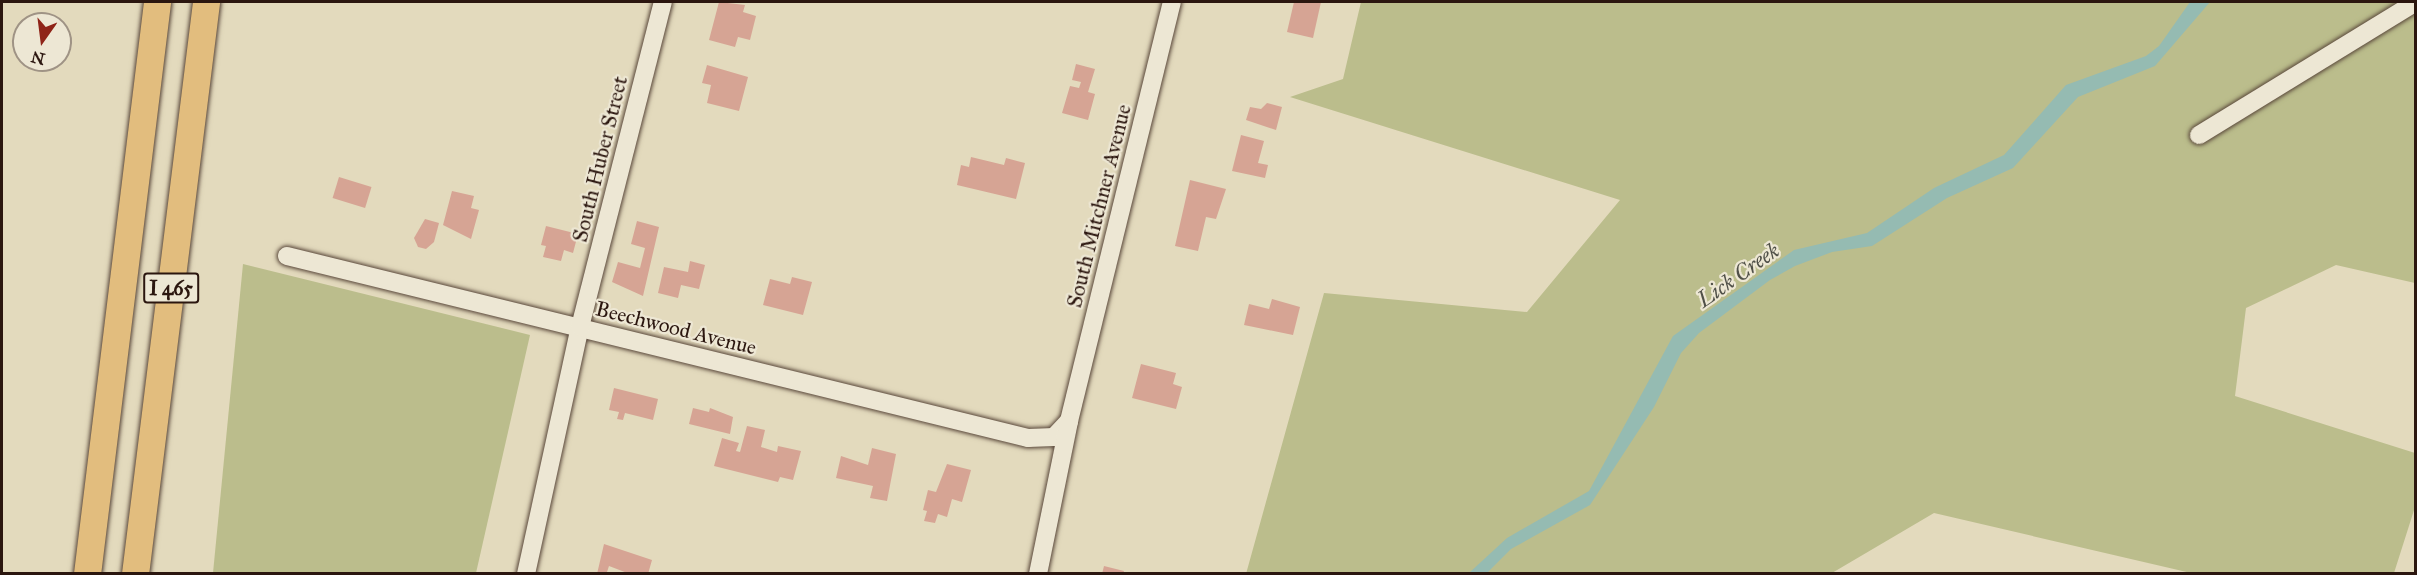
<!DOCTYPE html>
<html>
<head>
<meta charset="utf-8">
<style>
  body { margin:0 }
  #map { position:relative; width:2417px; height:575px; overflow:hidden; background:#e3dabd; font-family:"IM FELL Great Primer",serif }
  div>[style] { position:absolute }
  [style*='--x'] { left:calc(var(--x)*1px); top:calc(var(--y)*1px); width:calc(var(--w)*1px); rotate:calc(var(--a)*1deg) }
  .green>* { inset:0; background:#bbbd8c }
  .water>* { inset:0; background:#95bbb2 }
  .building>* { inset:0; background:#d6a494; transform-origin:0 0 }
  .roads { filter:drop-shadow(0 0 2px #59473a) drop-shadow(0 0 2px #59473a) }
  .minor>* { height:18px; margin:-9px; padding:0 9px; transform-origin:9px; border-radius:9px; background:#ede7d4 }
  .highway>* { height:27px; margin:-13.5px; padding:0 13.5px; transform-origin:13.5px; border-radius:13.5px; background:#e2bd7e }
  span { translate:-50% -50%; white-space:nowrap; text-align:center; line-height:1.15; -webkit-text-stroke:4.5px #ede7d4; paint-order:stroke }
  .shield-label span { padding:2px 4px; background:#ede7d4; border:2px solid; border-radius:4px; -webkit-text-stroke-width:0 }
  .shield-label { font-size:20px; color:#2b160f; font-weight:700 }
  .street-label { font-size:21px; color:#2b160f }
  .water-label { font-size:22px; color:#505048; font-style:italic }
  .frame { position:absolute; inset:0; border:3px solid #2b160f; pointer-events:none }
  .north { position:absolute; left:12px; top:12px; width:60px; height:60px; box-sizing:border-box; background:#ede7d4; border:2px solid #9f9385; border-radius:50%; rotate:194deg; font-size:16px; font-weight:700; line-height:24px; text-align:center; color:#2b160f }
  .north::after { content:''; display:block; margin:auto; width:21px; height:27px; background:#8f2418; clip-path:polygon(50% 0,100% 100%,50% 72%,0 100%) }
</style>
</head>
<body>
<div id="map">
  <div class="green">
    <div style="clip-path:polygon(1361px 2px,2415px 2px,2415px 283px,2336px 265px,2246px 308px,2235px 396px,2415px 453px,2415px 507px,2394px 573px,2191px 573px,1934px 513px,1832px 573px,1246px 574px,1324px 293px,1527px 312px,1620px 200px,1290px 97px,1343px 79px)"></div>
    <div style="clip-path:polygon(243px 264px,530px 335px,476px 573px,213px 573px)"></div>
  </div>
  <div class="water">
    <div style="clip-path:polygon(2190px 2px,2210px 2px,2155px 66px,2078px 97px,2013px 168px,1947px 198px,1872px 246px,1832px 252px,1795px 266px,1770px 280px,1699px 333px,1681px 353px,1654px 407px,1590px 505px,1511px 549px,1487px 573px,1469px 573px,1507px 538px,1589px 491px,1673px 336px,1794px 250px,1867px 233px,1934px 188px,2004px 155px,2066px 85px,2146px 56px,2159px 46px)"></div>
  </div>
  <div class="building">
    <div style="clip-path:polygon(719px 2px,745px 5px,743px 12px,756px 16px,750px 40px,738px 37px,735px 47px,709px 40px)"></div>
    <div style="clip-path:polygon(1294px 2px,1321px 2px,1313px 38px,1287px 32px)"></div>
    <div style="clip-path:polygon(1076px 64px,1095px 69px,1088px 92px,1095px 94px,1088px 120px,1062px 113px,1070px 86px,1079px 88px,1081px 82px,1072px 80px)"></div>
    <div style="clip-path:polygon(707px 65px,748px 77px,739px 111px,707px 103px,711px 85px,702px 83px)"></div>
    <div style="clip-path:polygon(1267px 103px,1282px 107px,1276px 130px,1246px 120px,1250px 107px,1261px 109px)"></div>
    <div style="clip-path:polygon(1241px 135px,1264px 141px,1258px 163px,1268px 165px,1265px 178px,1232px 171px)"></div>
    <div style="clip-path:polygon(971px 157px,1004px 165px,1006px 158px,1025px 163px,1016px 199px,957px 185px,961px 165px,969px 167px)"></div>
    <div style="left:339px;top:177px;width:34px;height:22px;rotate:17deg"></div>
    <div style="clip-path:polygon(1190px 180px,1226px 189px,1216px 219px,1206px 217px,1198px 251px,1175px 246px)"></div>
    <div style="clip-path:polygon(452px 191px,474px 196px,471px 208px,479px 210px,471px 239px,443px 225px)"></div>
    <div style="clip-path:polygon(425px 219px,439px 223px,434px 242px,426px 249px,418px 247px,414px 238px)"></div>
    <div style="clip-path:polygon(637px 221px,659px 227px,643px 296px,612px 282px,618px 262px,640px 268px,645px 248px,631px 244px)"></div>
    <div style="clip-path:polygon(546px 226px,578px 234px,573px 253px,564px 250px,561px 261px,543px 257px,546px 246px,541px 245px)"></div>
    <div style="clip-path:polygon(690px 261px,705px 265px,699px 289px,681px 285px,678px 298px,658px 293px,664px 267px,688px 272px)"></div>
    <div style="clip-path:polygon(792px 277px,812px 282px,803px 315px,763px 305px,770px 279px,790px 284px)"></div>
    <div style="clip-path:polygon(1272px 299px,1300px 307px,1293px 335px,1244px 325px,1249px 304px,1269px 309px)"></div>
    <div style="clip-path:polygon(1141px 364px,1176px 373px,1173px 384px,1182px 387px,1176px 409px,1132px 398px)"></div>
    <div style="clip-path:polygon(614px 388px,658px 399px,653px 420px,625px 413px,623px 420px,617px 419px,619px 412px,609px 410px)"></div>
    <div style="clip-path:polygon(693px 408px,709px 412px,710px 408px,733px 417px,730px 434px,689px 424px)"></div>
    <div style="clip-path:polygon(747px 426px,765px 430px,761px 447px,777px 452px,778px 446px,801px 451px,793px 480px,780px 477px,778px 482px,714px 466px,722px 438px,739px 443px,736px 451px,740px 452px)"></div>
    <div style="clip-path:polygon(872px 448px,896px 454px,887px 501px,870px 498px,873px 486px,836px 478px,841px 456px,868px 465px)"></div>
    <div style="clip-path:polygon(947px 464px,971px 470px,962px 502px,952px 499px,947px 517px,938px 514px,935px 523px,924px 521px,927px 511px,923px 510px,928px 490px,936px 492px)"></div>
    <div style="clip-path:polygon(604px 544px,652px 560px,648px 574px,630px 574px,609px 566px,607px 572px,612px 574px,597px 574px)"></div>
    <div style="clip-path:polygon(1104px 566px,1124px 571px,1123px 574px,1102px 574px)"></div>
  </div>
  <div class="roads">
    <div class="minor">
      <div style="--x:2199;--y:135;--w:255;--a:-31.5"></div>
      <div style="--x:287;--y:256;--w:763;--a:13.8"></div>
      <div style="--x:1028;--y:438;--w:26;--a:-2"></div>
      <div style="--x:1054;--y:437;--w:22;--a:-47"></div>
      <div style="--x:1069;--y:421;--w:431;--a:-76.2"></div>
      <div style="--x:526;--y:574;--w:253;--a:-77.7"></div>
      <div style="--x:580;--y:327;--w:335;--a:-75.7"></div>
      <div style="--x:1038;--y:574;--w:155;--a:-78.5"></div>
    </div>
    <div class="highway">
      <div style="--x:87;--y:574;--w:576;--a:-83.02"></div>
      <div style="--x:135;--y:574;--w:576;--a:-82.92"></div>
    </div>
  </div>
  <div class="shield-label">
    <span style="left:171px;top:288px">I 465</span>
  </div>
  <div class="street-label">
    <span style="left:600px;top:159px;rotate:-76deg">South Huber Street</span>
    <span style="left:1099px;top:206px;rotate:-76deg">South Mitchner Avenue</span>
    <span style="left:676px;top:328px;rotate:14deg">Beechwood Avenue</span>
  </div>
  <div class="water-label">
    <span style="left:1738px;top:275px;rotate:-35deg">Lick Creek</span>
  </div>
  <div class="frame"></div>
  <div class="north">N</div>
</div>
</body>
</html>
